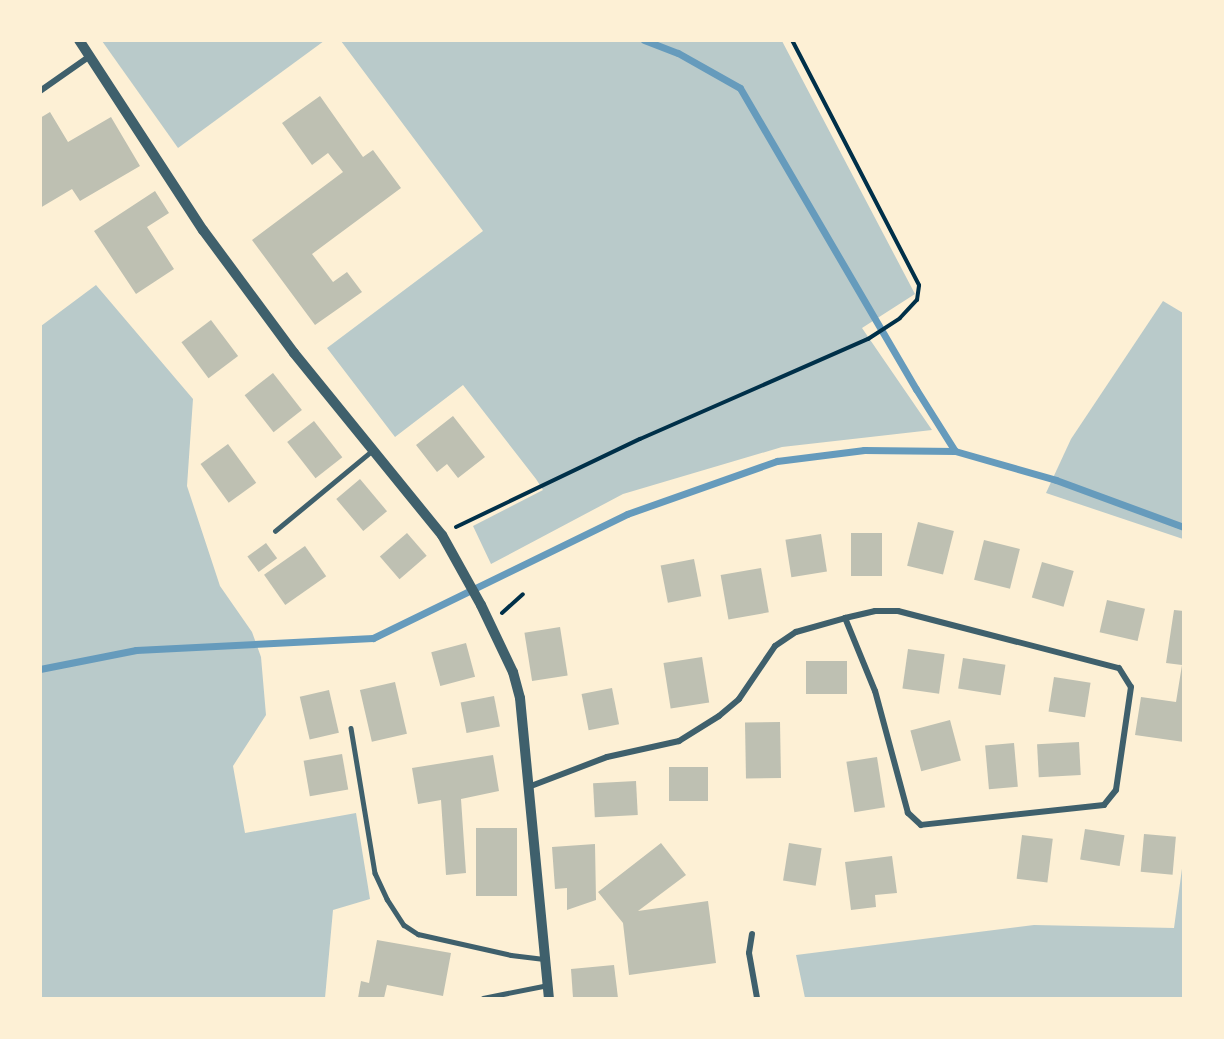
<!DOCTYPE html>
<html>
<head>
<meta charset="utf-8">
<style>
  body { margin:0 }
  #map { position:relative; width:1224px; height:1039px; overflow:hidden; background:#fdf0d5; font-family:"Alegreya Sans",sans-serif }
  div>[style] { position:absolute }
  [style*='--x'] { left:calc(var(--x)*1px); top:calc(var(--y)*1px); width:calc(var(--w)*1px); rotate:calc(var(--a)*1deg) }
  .green>* { inset:0; background:#b9caca }
  .stream>* { height:7px; margin:-3.5px; padding:0 3.5px; transform-origin:3.5px; border-radius:3.5px; background:#669bbc }
  .building>* { inset:0; background:#bec0b2; transform-origin:0 0 }
  .path>* { height:4px; margin:-2px; padding:0 2px; transform-origin:2px; border-radius:2px; background:#003049 }
  .service>* { height:4.5px; margin:-2.25px; padding:0 2.25px; transform-origin:2.25px; border-radius:2.25px; background:#3f606c }
  .minor>* { height:6px; margin:-3px; padding:0 3px; transform-origin:3px; border-radius:3px; background:#3f606c }
  .tertiary>* { height:10px; margin:-5px; padding:0 5px; transform-origin:5px; border-radius:5px; background:#3f606c }
  span { translate:-50% -50%; white-space:nowrap; text-align:center; line-height:1.15; -webkit-text-stroke:6px #fdf0d5; paint-order:stroke }
  .frame { position:absolute; inset:0; border:42px solid #fdf0d5; pointer-events:none }
</style>
</head>
<body>
<div id="map">
  <div class="green">
    <div style="clip-path:polygon(102px 41px,324px 41px,178px 148px)"></div>
    <div style="clip-path:polygon(341px 41px,782px 41px,915px 294px,862px 328px,932px 430px,782px 447px,623px 494px,491px 564px,473px 526px,543px 490px,536px 479px,463px 385px,395px 437px,327px 348px,483px 231px)"></div>
    <div style="clip-path:polygon(96px 285px,193px 399px,187px 486px,220px 586px,252px 632px,261px 657px,266px 715px,233px 766px,245px 833px,356px 813px,370px 899px,333px 910px,325px 998px,41px 998px,41px 326px)"></div>
    <div style="clip-path:polygon(1163px 301px,1183px 313px,1183px 539px,1046px 493px,1071px 439px)"></div>
    <div style="clip-path:polygon(1183px 861px,1183px 998px,805px 998px,796px 955px,1034px 925px,1174px 928px)"></div>
  </div>
  <div class="stream">
    <div style="--x:644;--y:40;--w:36;--a:21"></div>
    <div style="--x:678;--y:53;--w:71;--a:29.4"></div>
    <div style="--x:740;--y:88;--w:349;--a:59.7"></div>
    <div style="--x:916;--y:389;--w:73;--a:57.8"></div>
    <div style="--x:40;--y:669;--w:98;--a:-11.2"></div>
    <div style="--x:136;--y:650;--w:237;--a:-2.9"></div>
    <div style="--x:373;--y:638;--w:283;--a:-26"></div>
    <div style="--x:627;--y:514;--w:159;--a:-19.5"></div>
    <div style="--x:777;--y:461;--w:88;--a:-7.2"></div>
    <div style="--x:864;--y:450;--w:91;--a:0.6"></div>
    <div style="--x:955;--y:451;--w:105;--a:16"></div>
    <div style="--x:1056;--y:480;--w:136;--a:20.2"></div>
  </div>
  <div class="building">
    <div style="clip-path:polygon(320px 96px,363px 157px,373px 150px,401px 188px,312px 254px,333px 282px,347px 272px,362px 292px,315px 325px,252px 240px,343px 172px,328px 153px,312px 165px,282px 123px)"></div>
    <div style="clip-path:polygon(50px 112px,68px 142px,111px 117px,140px 166px,80px 201px,72px 189px,40px 208px,40px 118px)"></div>
    <div style="clip-path:polygon(155px 191px,169px 213px,147px 227px,174px 269px,136px 294px,94px 231px)"></div>
    <div style="left:211px;top:320px;width:45px;height:37px;rotate:53deg"></div>
    <div style="left:273px;top:373px;width:47px;height:36px;rotate:52deg"></div>
    <div style="clip-path:polygon(453px 416px,485px 457px,458px 478px,447px 464px,437px 472px,416px 445px)"></div>
    <div style="left:314px;top:421px;width:46px;height:34px;rotate:52deg"></div>
    <div style="left:228px;top:444px;width:48px;height:34px;rotate:54deg"></div>
    <div style="left:360px;top:479px;width:42px;height:31px;rotate:50deg"></div>
    <div style="left:918px;top:522px;width:37px;height:45px;rotate:14deg"></div>
    <div style="left:407px;top:533px;width:30px;height:36px;rotate:49deg"></div>
    <div style="left:851px;top:533px;width:31px;height:43px"></div>
    <div style="left:821px;top:534px;width:38px;height:36px;rotate:81deg"></div>
    <div style="left:984px;top:540px;width:37px;height:41px;rotate:14deg"></div>
    <div style="left:266px;top:543px;width:19px;height:23px;rotate:54deg"></div>
    <div style="left:305px;top:546px;width:37px;height:50px;rotate:55deg"></div>
    <div style="left:694px;top:559px;width:38px;height:34px;rotate:79deg"></div>
    <div style="left:1042px;top:562px;width:33px;height:37px;rotate:16deg"></div>
    <div style="left:761px;top:568px;width:45px;height:41px;rotate:80deg"></div>
    <div style="left:1107px;top:600px;width:39px;height:33px;rotate:13deg"></div>
    <div style="clip-path:polygon(1174px 610px,1184px 611px,1184px 742px,1135px 735px,1141px 697px,1176px 702px,1182px 665px,1166px 663px)"></div>
    <div style="left:560px;top:627px;width:49px;height:36px;rotate:81deg"></div>
    <div style="left:466px;top:643px;width:35px;height:36px;rotate:75deg"></div>
    <div style="left:908px;top:649px;width:37px;height:40px;rotate:8deg"></div>
    <div style="left:702px;top:657px;width:46px;height:39px;rotate:81deg"></div>
    <div style="left:963px;top:658px;width:43px;height:31px;rotate:9deg"></div>
    <div style="left:847px;top:661px;width:33px;height:41px;rotate:90deg"></div>
    <div style="left:1054px;top:677px;width:37px;height:35px;rotate:9deg"></div>
    <div style="left:395px;top:682px;width:53px;height:36px;rotate:77deg"></div>
    <div style="left:612px;top:688px;width:37px;height:31px;rotate:79deg"></div>
    <div style="left:329px;top:690px;width:44px;height:30px;rotate:77deg"></div>
    <div style="left:494px;top:696px;width:31px;height:34px;rotate:79deg"></div>
    <div style="left:950px;top:720px;width:42px;height:41px;rotate:75deg"></div>
    <div style="left:780px;top:722px;width:56px;height:35px;rotate:89deg"></div>
    <div style="left:1079px;top:742px;width:33px;height:42px;rotate:87deg"></div>
    <div style="left:1014px;top:743px;width:44px;height:29px;rotate:85deg"></div>
    <div style="left:342px;top:754px;width:36px;height:39px;rotate:80deg"></div>
    <div style="clip-path:polygon(493px 755px,499px 791px,461px 799px,466px 873px,446px 875px,441px 800px,418px 804px,412px 768px)"></div>
    <div style="left:877px;top:757px;width:51px;height:31px;rotate:81deg"></div>
    <div style="left:708px;top:767px;width:34px;height:39px;rotate:90deg"></div>
    <div style="left:636px;top:781px;width:34px;height:43px;rotate:87deg"></div>
    <div style="left:476px;top:828px;width:41px;height:68px"></div>
    <div style="left:1085px;top:829px;width:40px;height:31px;rotate:9deg"></div>
    <div style="left:1144px;top:834px;width:32px;height:38px;rotate:5deg"></div>
    <div style="left:1022px;top:835px;width:31px;height:44px;rotate:7deg"></div>
    <div style="clip-path:polygon(661px 843px,686px 875px,638px 911px,708px 901px,716px 963px,629px 975px,623px 923px,598px 892px)"></div>
    <div style="left:789px;top:843px;width:33px;height:38px;rotate:9deg"></div>
    <div style="clip-path:polygon(595px 844px,596px 900px,567px 910px,567px 888px,555px 889px,552px 847px)"></div>
    <div style="clip-path:polygon(892px 856px,897px 893px,875px 895px,876px 907px,851px 910px,845px 862px)"></div>
    <div style="clip-path:polygon(377px 940px,451px 953px,443px 996px,387px 985px,384px 998px,358px 998px,361px 981px,369px 983px)"></div>
    <div style="clip-path:polygon(614px 965px,618px 998px,573px 998px,571px 969px)"></div>
  </div>
  <div class="path">
    <div style="--x:456;--y:527;--w:204;--a:-25.6"></div>
    <div style="--x:640;--y:439;--w:249;--a:-23.7"></div>
    <div style="--x:868;--y:339;--w:38;--a:-33"></div>
    <div style="--x:900;--y:318;--w:25;--a:-47"></div>
    <div style="--x:917;--y:300;--w:15;--a:-82"></div>
    <div style="--x:919;--y:285;--w:276;--a:-117.4"></div>
    <div style="--x:502;--y:613;--w:28;--a:-42"></div>
  </div>
  <div class="service">
    <div style="--x:275;--y:531;--w:127;--a:-39.6"></div>
    <div style="--x:351;--y:728;--w:147;--a:80.6"></div>
    <div style="--x:375;--y:873;--w:29;--a:65"></div>
    <div style="--x:387;--y:899;--w:31;--a:57"></div>
    <div style="--x:404;--y:925;--w:17;--a:33"></div>
    <div style="--x:418;--y:934;--w:95;--a:12.7"></div>
    <div style="--x:511;--y:955;--w:35;--a:7"></div>
    <div style="--x:483;--y:998;--w:66;--a:-11.3"></div>
  </div>
  <div class="minor">
    <div style="--x:40;--y:91;--w:61;--a:-35"></div>
    <div style="--x:531;--y:786;--w:81;--a:-20.9"></div>
    <div style="--x:607;--y:757;--w:74;--a:-12.5"></div>
    <div style="--x:679;--y:741;--w:47;--a:-32"></div>
    <div style="--x:719;--y:716;--w:26;--a:-40"></div>
    <div style="--x:739;--y:699;--w:64;--a:-55.8"></div>
    <div style="--x:775;--y:646;--w:25;--a:-34"></div>
    <div style="--x:796;--y:632;--w:51;--a:-15.9"></div>
    <div style="--x:845;--y:618;--w:31;--a:-13"></div>
    <div style="--x:875;--y:611;--w:23;--a:0"></div>
    <div style="--x:898;--y:611;--w:228;--a:14.5"></div>
    <div style="--x:1119;--y:668;--w:22;--a:58"></div>
    <div style="--x:1131;--y:687;--w:104;--a:98.3"></div>
    <div style="--x:1116;--y:790;--w:19;--a:129"></div>
    <div style="--x:1104;--y:805;--w:184;--a:173.8"></div>
    <div style="--x:921;--y:825;--w:18;--a:-137"></div>
    <div style="--x:908;--y:813;--w:126;--a:-105.1"></div>
    <div style="--x:875;--y:691;--w:79;--a:-112.3"></div>
    <div style="--x:752;--y:934;--w:19;--a:99"></div>
    <div style="--x:749;--y:953;--w:46;--a:79.9"></div>
  </div>
  <div class="tertiary">
    <div style="--x:79;--y:40;--w:227;--a:56.9"></div>
    <div style="--x:203;--y:230;--w:153;--a:53.5"></div>
    <div style="--x:294;--y:353;--w:235;--a:50.9"></div>
    <div style="--x:442;--y:535;--w:80;--a:60.9"></div>
    <div style="--x:481;--y:605;--w:74;--a:64.5"></div>
    <div style="--x:513;--y:672;--w:27;--a:75"></div>
    <div style="--x:520;--y:698;--w:301;--a:84.5"></div>
  </div>
  <div class="frame"></div>
</div>
</body>
</html>
